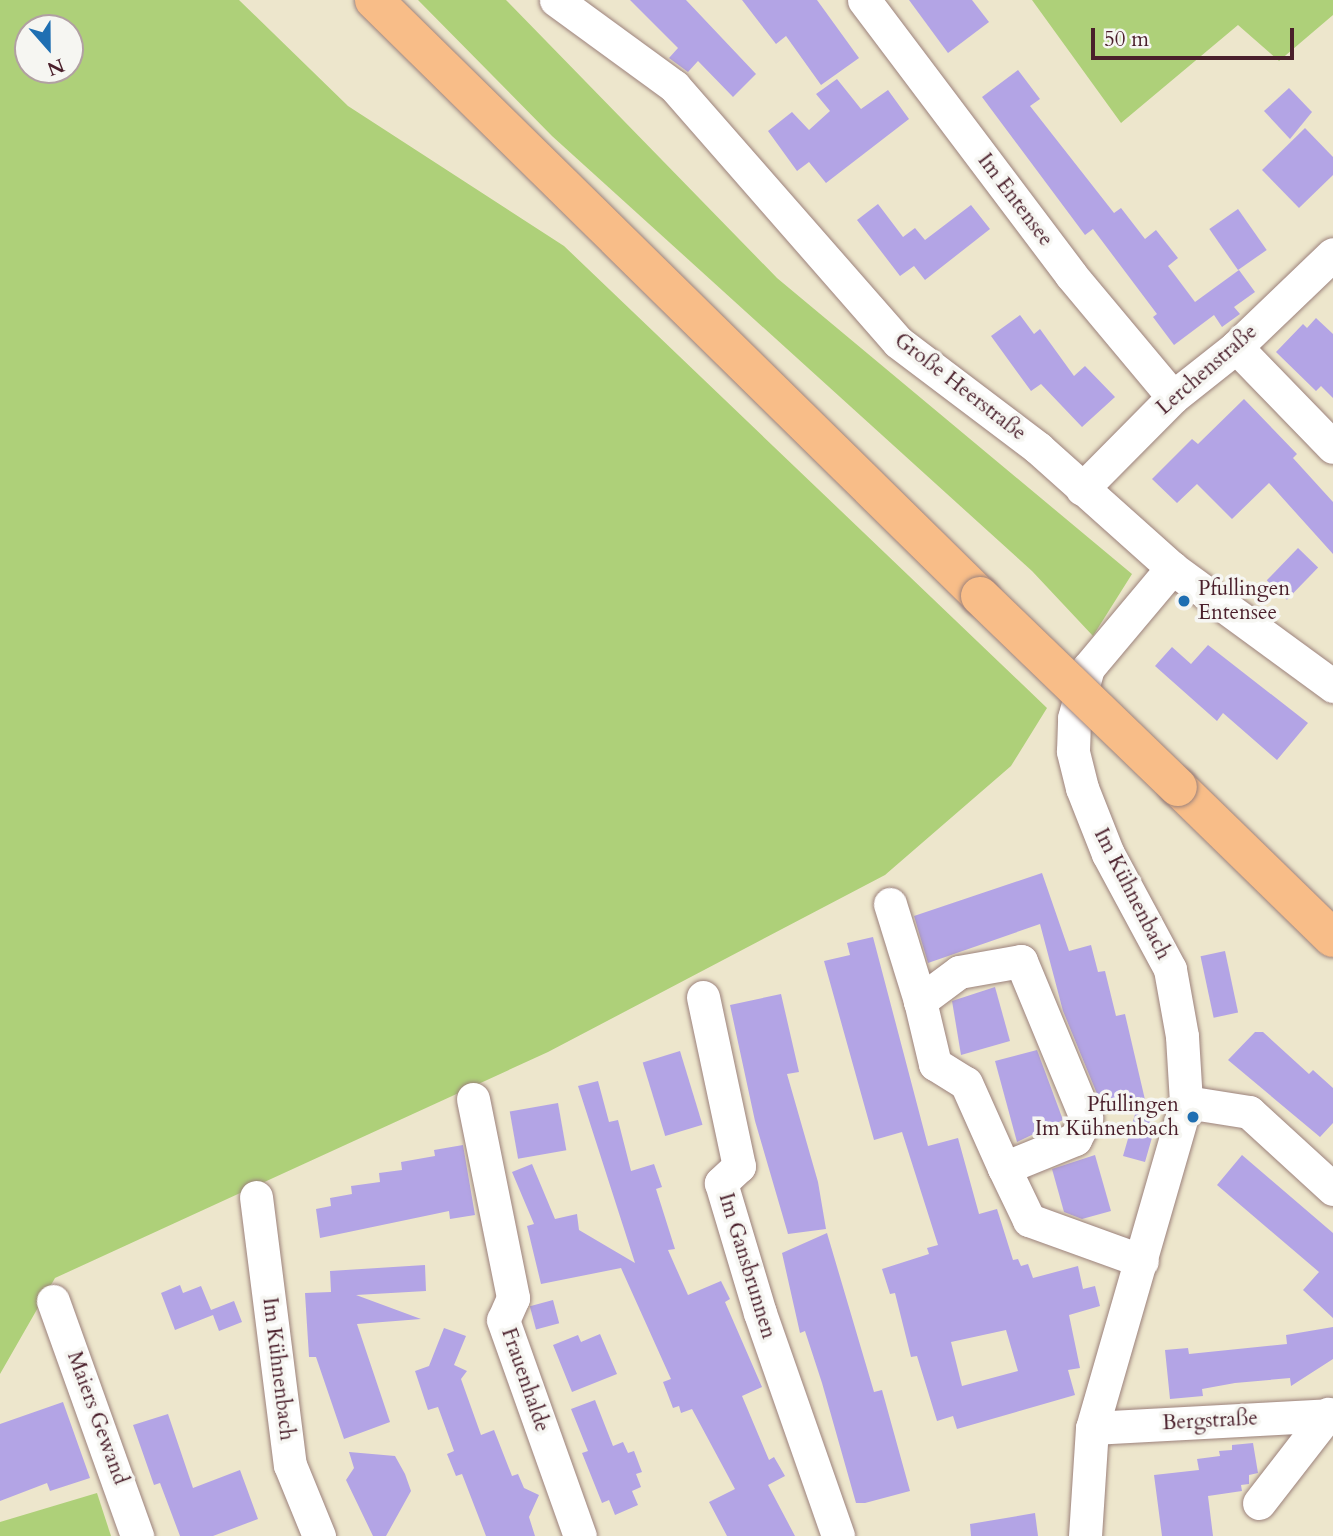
<!DOCTYPE html>
<html>
<head>
<meta charset="utf-8">
<style>
  body { margin:0 }
  #map { position:relative; width:1333px; height:1536px; overflow:hidden; background:#ede6cc; font-family:Cardo,serif }
  div>[style] { position:absolute }
  [style*='--x'] { left:calc(var(--x)*1px); top:calc(var(--y)*1px); width:calc(var(--w)*1px); rotate:calc(var(--a)*1deg) }
  .green>* { inset:0; background:#aed079 }
  .building>* { inset:0; background:#b3a4e5; transform-origin:0 0 }
  .roads { filter:drop-shadow(0 0 2px #9c827c) drop-shadow(0 0 2px #9c827c) }
  .minor>* { height:33px; margin:-16.5px; padding:0 16.5px; transform-origin:16.5px; border-radius:16.5px; background:#fff }
  .major>* { height:38px; margin:-19px; padding:0 19px; transform-origin:19px; border-radius:19px; background:#f8bd88 }
  .bridges { filter:drop-shadow(0 0 2px #9c827c) drop-shadow(0 0 2px #9c827c) }
  .major-bridge>* { height:38px; margin:-19px; padding:0 19px; transform-origin:19px; border-radius:19px; background:#f8bd88 }
  .dots>* { width:19px; height:19px; translate:-50% -50%; box-sizing:border-box; border:4px solid #f6f6f2; border-radius:50% }
  span { translate:-50% -50%; white-space:nowrap; text-align:center; line-height:1.15; -webkit-text-stroke:7px #f6f6f2; paint-order:stroke }
  .street-label { font-size:21px; color:#4a1f2b }
  .poi-label { font-size:21px; color:#4a1f2b }
  .left { translate:0 -50%; text-align:left }
  .right { translate:-100% -50%; text-align:right }
  .north { position:absolute; left:14px; top:14px; width:70px; height:70px; box-sizing:border-box; background:#f6f6f2; border:2px solid #b1a0a2; border-radius:50%; rotate:159deg; font-size:19px; font-weight:700; line-height:28px; text-align:center; color:#4a1f2b }
  .north::after { content:''; display:block; margin:auto; width:24px; height:32px; background:#1f6fb2; clip-path:polygon(50% 0,100% 100%,50% 72%,0 100%) }
  .scale { position:absolute; left:1091px; top:28px; width:203px; height:32px; box-sizing:border-box; border:4px solid #4a1f2b; border-top:0; padding-left:9px; font-size:21px; line-height:24px; white-space:nowrap; color:#4a1f2b; -webkit-text-stroke:5px #f6f6f2; paint-order:stroke }
</style>
</head>
<body>
<div id="map">
  <div class="green">
    <div style="clip-path:polygon(evenodd,0 0,239px 0,348px 106px,564px 246px,1047px 708px,1011px 766px,885px 875px,548px 1052px,55px 1278px,0 1374px,0 0,28px 28px,70px 28px,70px 70px,28px 70px,28px 28px)"></div>
    <div style="clip-path:polygon(418px 0,506px 0,777px 278px,1132px 574px,1093px 636px,1032px 571px,552px 136px)"></div>
    <div style="clip-path:polygon(1032px 0,1333px 0,1333px 15px,1279px 61px,1238px 25px,1121px 123px)"></div>
    <div style="clip-path:polygon(97px 1493px,111px 1536px,0 1536px,0 1522px)"></div>
  </div>
  <div class="building">
    <div style="clip-path:polygon(630px 0,686px 0,756px 74px,733px 97px,698px 61px,688px 72px,669px 58px,678px 48px)"></div>
    <div style="clip-path:polygon(742px 0,817px 0,859px 58px,821px 85px,786px 36px,776px 44px)"></div>
    <div style="clip-path:polygon(909px 0,972px 0,989px 22px,948px 53px)"></div>
    <div style="clip-path:polygon(1018px 70px,1040px 99px,1030px 106px,1114px 213px,1121px 208px,1145px 239px,1156px 230px,1178px 258px,1168px 266px,1195px 302px,1239px 270px,1255px 292px,1234px 307px,1240px 314px,1222px 327px,1214px 315px,1174px 345px,1153px 317px,1157px 314px,1093px 229px,1085px 235px,982px 97px)"></div>
    <div style="clip-path:polygon(837px 79px,861px 109px,888px 90px,909px 119px,826px 183px,809px 162px,797px 171px,768px 131px,792px 112px,809px 130px,830px 111px,816px 94px)"></div>
    <div style="clip-path:polygon(1289px 88px,1312px 112px,1290px 139px,1264px 111px)"></div>
    <div style="clip-path:polygon(1305px 128px,1333px 157px,1333px 175px,1299px 208px,1262px 170px)"></div>
    <div style="clip-path:polygon(878px 204px,903px 237px,915px 228px,925px 240px,971px 205px,990px 229px,925px 280px,914px 266px,900px 276px,857px 220px)"></div>
    <div style="left:1238px;top:209px;width:50px;height:35px;rotate:55deg"></div>
    <div style="clip-path:polygon(1020px 315px,1034px 334px,1040px 329px,1074px 376px,1085px 366px,1115px 397px,1082px 427px,1041px 384px,1031px 391px,991px 336px)"></div>
    <div style="clip-path:polygon(1316px 318px,1333px 334px,1333px 398px,1321px 386px,1316px 391px,1276px 352px,1303px 324px,1307px 328px)"></div>
    <div style="clip-path:polygon(1244px 399px,1297px 454px,1293px 458px,1333px 502px,1333px 554px,1269px 483px,1232px 519px,1197px 484px,1177px 503px,1152px 479px,1192px 439px,1198px 444px)"></div>
    <div style="left:1298px;top:548px;width:28px;height:45px;rotate:44deg"></div>
    <div style="clip-path:polygon(1208px 645px,1308px 723px,1277px 760px,1223px 713px,1217px 721px,1155px 666px,1172px 647px,1191px 664px)"></div>
    <div style="clip-path:polygon(1042px 873px,1069px 951px,1091px 945px,1098px 972px,1105px 971px,1116px 1016px,1125px 1014px,1153px 1134px,1145px 1162px,1123px 1156px,1140px 1097px,1102px 1106px,1063px 1011px,1040px 924px,928px 963px,914px 916px)"></div>
    <div style="clip-path:polygon(evenodd,873px 937px,928px 1146px,958px 1138px,979px 1214px,997px 1209px,1013px 1260px,1018px 1259px,1021px 1266px,1028px 1264px,1033px 1278px,1078px 1266px,1083px 1289px,1095px 1286px,1100px 1306px,1069px 1315px,1080px 1368px,1068px 1370px,1075px 1395px,957px 1429px,953px 1416px,937px 1421px,917px 1356px,911px 1357px,895px 1293px,890px 1294px,882px 1269px,929px 1254px,927px 1248px,938px 1245px,902px 1132px,874px 1140px,824px 961px,850px 955px,847px 943px,873px 937px,1006px 1330px,1018px 1371px,962px 1386px,951px 1342px,1006px 1330px)"></div>
    <div style="left:1225px;top:951px;width:63px;height:25px;rotate:78deg"></div>
    <div style="clip-path:polygon(995px 987px,1010px 1041px,961px 1055px,952px 1001px)"></div>
    <div style="clip-path:polygon(781px 994px,799px 1072px,787px 1074px,818px 1182px,826px 1229px,788px 1234px,755px 1121px,730px 1005px)"></div>
    <div style="clip-path:polygon(1255px 1032px,1263px 1032px,1309px 1074px,1313px 1070px,1333px 1088px,1333px 1123px,1320px 1137px,1228px 1060px)"></div>
    <div style="clip-path:polygon(1037px 1050px,1063px 1120px,1017px 1142px,995px 1061px)"></div>
    <div style="left:680px;top:1051px;width:77px;height:39px;rotate:73deg"></div>
    <div style="clip-path:polygon(598px 1081px,609px 1122px,618px 1120px,631px 1171px,654px 1164px,662px 1187px,656px 1189px,675px 1249px,668px 1250px,688px 1295px,721px 1281px,730px 1299px,725px 1302px,762px 1387px,742px 1396px,769px 1460px,774px 1457px,785px 1476px,768px 1485px,795px 1536px,727px 1536px,709px 1502px,735px 1489px,692px 1409px,681px 1413px,679px 1406px,673px 1408px,663px 1382px,671px 1379px,621px 1268px,541px 1284px,527px 1226px,534px 1224px,512px 1172px,532px 1164px,555px 1219px,577px 1214px,579px 1230px,635px 1263px,578px 1086px)"></div>
    <div style="left:558px;top:1103px;width:48px;height:49px;rotate:80deg"></div>
    <div style="clip-path:polygon(463px 1145px,475px 1215px,450px 1219px,449px 1211px,320px 1238px,316px 1209px,331px 1206px,330px 1198px,352px 1194px,351px 1186px,380px 1182px,379px 1173px,402px 1170px,401px 1162px,435px 1156px,434px 1150px)"></div>
    <div style="clip-path:polygon(1095px 1155px,1111px 1211px,1082px 1219px,1064px 1212px,1052px 1169px)"></div>
    <div style="clip-path:polygon(1242px 1155px,1333px 1233px,1333px 1318px,1303px 1290px,1319px 1272px,1217px 1185px)"></div>
    <div style="clip-path:polygon(827px 1233px,874px 1392px,882px 1390px,910px 1491px,865px 1503px,856px 1503px,822px 1383px,805px 1331px,800px 1333px,782px 1253px)"></div>
    <div style="clip-path:polygon(425px 1265px,426px 1291px,356px 1295px,421px 1319px,357px 1324px,390px 1422px,344px 1439px,316px 1357px,309px 1357px,305px 1293px,331px 1292px,330px 1271px)"></div>
    <div style="clip-path:polygon(180px 1285px,183px 1293px,201px 1286px,211px 1310px,234px 1301px,242px 1322px,219px 1331px,213px 1315px,175px 1330px,161px 1293px)"></div>
    <div style="left:553px;top:1300px;width:24px;height:24px;rotate:75deg"></div>
    <div style="clip-path:polygon(1333px 1327px,1333px 1359px,1291px 1386px,1290px 1378px,1235px 1383px,1202px 1389px,1203px 1396px,1170px 1399px,1165px 1350px,1188px 1348px,1189px 1354px,1287px 1344px,1286px 1335px)"></div>
    <div style="clip-path:polygon(444px 1328px,466px 1336px,454px 1365px,467px 1371px,461px 1379px,481px 1435px,494px 1430px,512px 1476px,518px 1474px,524px 1488px,539px 1495px,529px 1517px,535px 1536px,486px 1536px,462px 1474px,456px 1476px,447px 1454px,454px 1451px,438px 1407px,428px 1410px,415px 1371px,429px 1366px)"></div>
    <div style="clip-path:polygon(600px 1334px,617px 1374px,572px 1392px,553px 1345px,578px 1335px,581px 1342px)"></div>
    <div style="clip-path:polygon(595px 1400px,613px 1446px,623px 1442px,628px 1453px,634px 1451px,642px 1472px,636px 1474px,641px 1487px,632px 1491px,638px 1505px,615px 1515px,609px 1500px,602px 1503px,582px 1453px,588px 1451px,571px 1409px)"></div>
    <div style="clip-path:polygon(63px 1402px,90px 1478px,50px 1491px,47px 1483px,0 1501px,0 1424px)"></div>
    <div style="clip-path:polygon(168px 1414px,193px 1488px,240px 1470px,258px 1519px,213px 1536px,180px 1536px,160px 1483px,154px 1485px,133px 1425px)"></div>
    <div style="clip-path:polygon(1253px 1443px,1258px 1473px,1249px 1475px,1249px 1484px,1241px 1485px,1242px 1491px,1208px 1496px,1213px 1536px,1162px 1536px,1154px 1475px,1199px 1470px,1197px 1459px,1220px 1456px,1219px 1451px,1232px 1450px,1232px 1445px)"></div>
    <div style="clip-path:polygon(349px 1452px,395px 1456px,405px 1474px,411px 1491px,386px 1536px,373px 1536px,346px 1480px,354px 1468px)"></div>
    <div style="clip-path:polygon(1035px 1513px,1038px 1536px,971px 1536px,970px 1524px)"></div>
  </div>
  <div class="roads">
    <div class="minor">
      <div style="--x:556;--y:0;--w:146;--a:36.1"></div>
      <div style="--x:674;--y:86;--w:340;--a:48.8"></div>
      <div style="--x:898;--y:342;--w:176;--a:37.1"></div>
      <div style="--x:1038;--y:448;--w:180;--a:41.8"></div>
      <div style="--x:1172;--y:568;--w:200;--a:36.2"></div>
      <div style="--x:864;--y:0;--w:344;--a:53"></div>
      <div style="--x:1071;--y:275;--w:159;--a:50.1"></div>
      <div style="--x:1236;--y:347;--w:139;--a:45.9"></div>
      <div style="--x:1082;--y:489;--w:129;--a:-45.3"></div>
      <div style="--x:1173;--y:397;--w:80;--a:-38.4"></div>
      <div style="--x:1236;--y:347;--w:134;--a:-43.8"></div>
      <div style="--x:890;--y:904;--w:102;--a:72.8"></div>
      <div style="--x:703;--y:997;--w:173;--a:78"></div>
      <div style="--x:739;--y:1166;--w:25;--a:137"></div>
      <div style="--x:721;--y:1183;--w:136;--a:73.3"></div>
      <div style="--x:760;--y:1313;--w:236;--a:70.7"></div>
      <div style="--x:473;--y:1099;--w:203;--a:78.6"></div>
      <div style="--x:513;--y:1298;--w:24;--a:114"></div>
      <div style="--x:503;--y:1320;--w:229;--a:70.4"></div>
      <div style="--x:1186;--y:1102;--w:64;--a:9"></div>
      <div style="--x:1249;--y:1112;--w:114;--a:42.5"></div>
      <div style="--x:1004;--y:1168;--w:77;--a:-22.2"></div>
      <div style="--x:1075;--y:1139;--w:24;--a:-62"></div>
      <div style="--x:1086;--y:1118;--w:170;--a:-112.5"></div>
      <div style="--x:1021;--y:961;--w:63;--a:169.9"></div>
      <div style="--x:959;--y:972;--w:49;--a:143.4"></div>
      <div style="--x:920;--y:1001;--w:65;--a:76.6"></div>
      <div style="--x:935;--y:1064;--w:36;--a:32"></div>
      <div style="--x:966;--y:1083;--w:93;--a:65.9"></div>
      <div style="--x:1004;--y:1168;--w:58;--a:64.3"></div>
      <div style="--x:1029;--y:1220;--w:120;--a:19.9"></div>
      <div style="--x:256;--y:1197;--w:270;--a:82.8"></div>
      <div style="--x:290;--y:1465;--w:77;--a:67.8"></div>
      <div style="--x:53;--y:1301;--w:250;--a:70.3"></div>
      <div style="--x:1092;--y:1428;--w:241;--a:-3.1"></div>
      <div style="--x:1259;--y:1503;--w:113;--a:-52.2"></div>
      <div style="--x:1085;--y:1536;--w:108;--a:-86.3"></div>
      <div style="--x:1092;--y:1428;--w:339;--a:-73.9"></div>
      <div style="--x:1186;--y:1102;--w:66;--a:-93.5"></div>
      <div style="--x:1182;--y:1036;--w:68;--a:-100.2"></div>
      <div style="--x:1170;--y:969;--w:131;--a:-118.3"></div>
      <div style="--x:1108;--y:854;--w:71;--a:-111.5"></div>
      <div style="--x:1082;--y:788;--w:38;--a:-104"></div>
      <div style="--x:1073;--y:751;--w:33;--a:-88"></div>
      <div style="--x:1074;--y:718;--w:52;--a:-74.4"></div>
      <div style="--x:1088;--y:668;--w:131;--a:-50"></div>
    </div>
    <div class="major">
      <div style="--x:374;--y:0;--w:850;--a:44.52"></div>
      <div style="--x:1178;--y:787;--w:216;--a:44.3"></div>
    </div>
  </div>
  <div class="bridges">
    <div class="major-bridge">
      <div style="--x:980;--y:596;--w:275;--a:44"></div>
    </div>
  </div>
  <div class="dots">
    <div style="left:1184px;top:601px;background:#1f6fb2"></div>
    <div style="left:1193px;top:1117px;background:#1f6fb2"></div>
  </div>
  <div class="street-label">
    <span style="left:1015px;top:200px;rotate:53deg">Im Entensee</span>
    <span style="left:1207px;top:370px;rotate:-41deg">Lerchenstraße</span>
    <span style="left:960px;top:387px;rotate:38deg">Große Heerstraße</span>
    <span style="left:1132px;top:894px;rotate:63deg">Im Kühnenbach</span>
    <span style="left:747px;top:1266px;rotate:73deg">Im Gansbrunnen</span>
    <span style="left:278px;top:1369px;rotate:83deg">Im Kühnenbach</span>
    <span style="left:525px;top:1380px;rotate:71deg">Frauenhalde</span>
    <span style="left:97px;top:1418px;rotate:70deg">Maiers Gewand</span>
    <span style="left:1210px;top:1421px;rotate:-3deg">Bergstraße</span>
  </div>
  <div class="poi-label">
    <span class="left" style="left:1198px;top:601px">Pfullingen<br>Entensee</span>
    <span class="right" style="left:1179px;top:1117px">Pfullingen<br>Im Kühnenbach</span>
  </div>
  <div class="north">N</div>
  <div class="scale">50 m</div>
</div>
</body>
</html>
